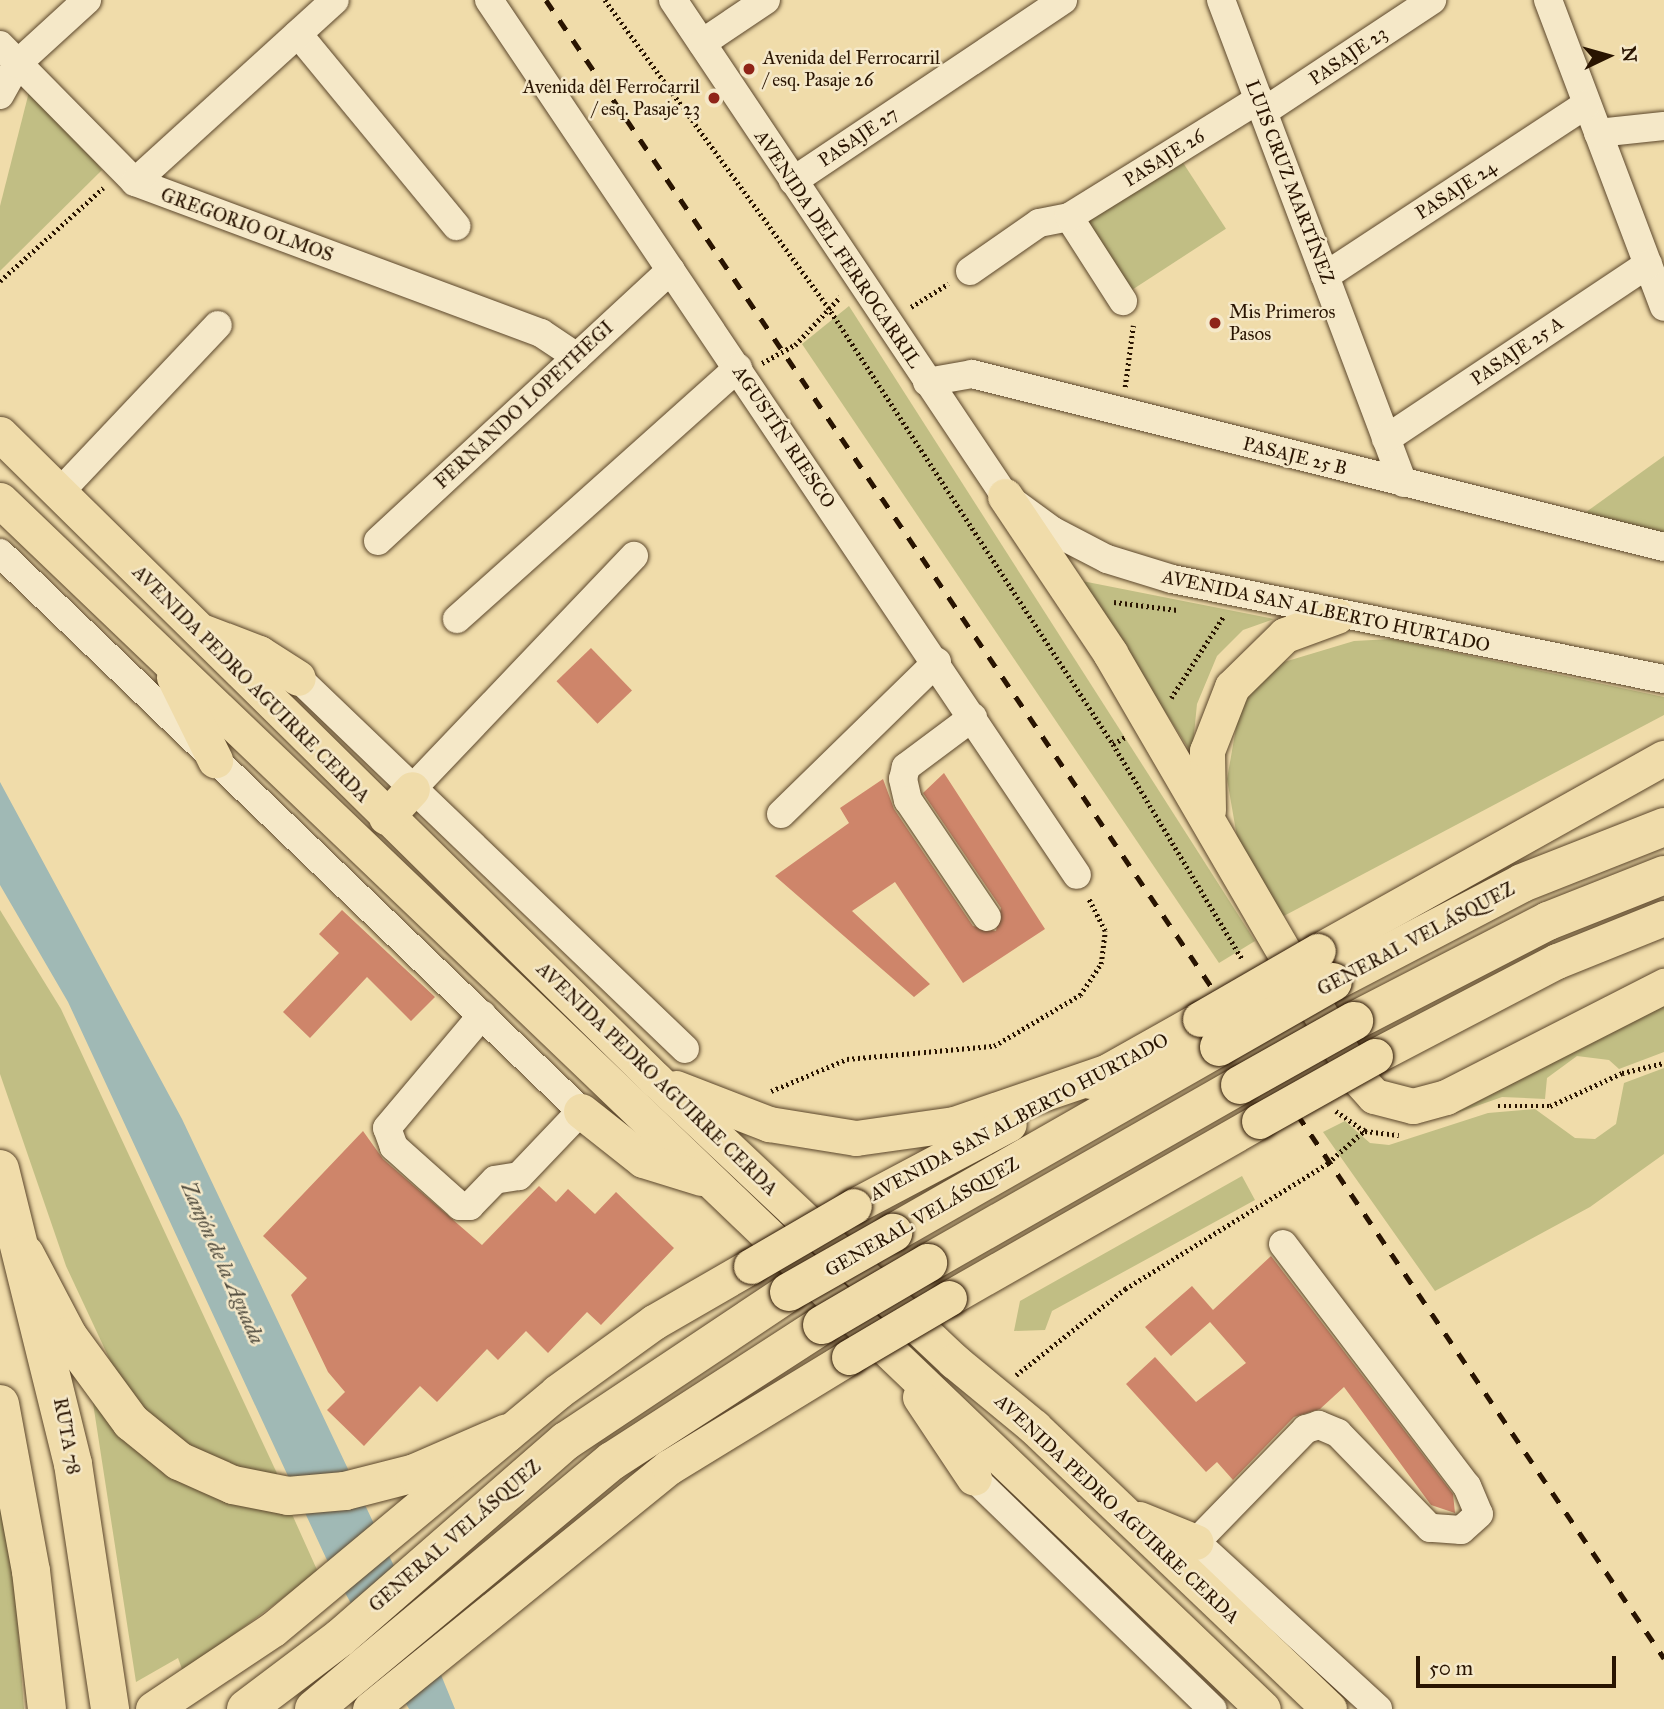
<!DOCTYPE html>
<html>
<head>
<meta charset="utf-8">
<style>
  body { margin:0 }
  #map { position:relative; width:1664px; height:1709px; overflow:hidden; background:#f0dcaa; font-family:"IM FELL Great Primer",serif }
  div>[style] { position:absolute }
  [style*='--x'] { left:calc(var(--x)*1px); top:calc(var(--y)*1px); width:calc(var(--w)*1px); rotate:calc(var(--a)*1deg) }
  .green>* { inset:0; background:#c1be84; transform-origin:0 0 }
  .water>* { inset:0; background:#a0b9b5 }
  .building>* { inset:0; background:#ce856a; transform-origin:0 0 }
  .path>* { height:4.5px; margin-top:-2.25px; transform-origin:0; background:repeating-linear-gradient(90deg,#291401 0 2px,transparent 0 5.5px) }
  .roads { filter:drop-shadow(0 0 2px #5b462b) drop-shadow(0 0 2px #5b462b) }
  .minor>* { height:28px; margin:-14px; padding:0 14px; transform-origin:14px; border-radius:14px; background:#f5e8c8 }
  .major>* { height:35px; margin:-17.5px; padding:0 17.5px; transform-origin:17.5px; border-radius:17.5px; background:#f0dcaa }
  .highway>* { height:38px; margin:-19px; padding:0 19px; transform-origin:19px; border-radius:19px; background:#f0dcaa }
  .rail>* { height:5px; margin-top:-2.5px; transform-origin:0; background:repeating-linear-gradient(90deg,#291401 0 12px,transparent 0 24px) }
  .bridges { filter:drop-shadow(0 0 2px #291401) drop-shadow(0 0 2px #291401) }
  .major-bridge>* { height:35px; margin:-17.5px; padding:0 17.5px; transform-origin:17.5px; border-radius:17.5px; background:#f0dcaa }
  .highway-bridge>* { height:38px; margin:-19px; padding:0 19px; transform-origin:19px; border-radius:19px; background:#f0dcaa }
  .dots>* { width:19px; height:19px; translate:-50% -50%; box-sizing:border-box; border:4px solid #f5e8c8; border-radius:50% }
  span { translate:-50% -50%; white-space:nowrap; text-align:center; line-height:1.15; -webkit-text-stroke:5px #f5e8c8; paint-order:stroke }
  .street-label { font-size:19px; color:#291401 }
  .poi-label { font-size:19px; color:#291401 }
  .left { translate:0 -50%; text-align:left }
  .right { translate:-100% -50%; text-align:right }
  .water-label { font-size:21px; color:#534e40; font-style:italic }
  .north { position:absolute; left:1573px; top:21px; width:70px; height:70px; -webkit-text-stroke:5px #f5e8c8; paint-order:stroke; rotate:85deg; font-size:19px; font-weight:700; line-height:28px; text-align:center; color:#291401 }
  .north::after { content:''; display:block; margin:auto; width:24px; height:32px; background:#291401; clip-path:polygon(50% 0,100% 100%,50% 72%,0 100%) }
  .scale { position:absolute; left:1416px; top:1656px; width:200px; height:32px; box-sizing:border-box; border:4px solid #291401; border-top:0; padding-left:9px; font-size:21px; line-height:24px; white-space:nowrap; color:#291401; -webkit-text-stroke:5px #f5e8c8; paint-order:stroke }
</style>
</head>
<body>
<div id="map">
  <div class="green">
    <div style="clip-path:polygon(31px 84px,102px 170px,0 271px,0 206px)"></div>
    <div style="left:1178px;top:155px;width:88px;height:120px;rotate:57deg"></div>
    <div style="clip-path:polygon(849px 306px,1255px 941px,1219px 963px,802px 344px)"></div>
    <div style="clip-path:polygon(1664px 456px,1664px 536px,1582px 515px)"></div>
    <div style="clip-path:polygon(1082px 581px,1274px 619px,1243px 630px,1217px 656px,1197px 704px,1192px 754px)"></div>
    <div style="clip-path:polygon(1391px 639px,1664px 697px,1664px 715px,1280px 918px,1237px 837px,1227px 779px,1241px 700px,1284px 662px,1354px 641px)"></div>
    <div style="clip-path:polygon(0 910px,61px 1009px,281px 1482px,204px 1463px,159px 1432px,116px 1373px,66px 1266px,0 1074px)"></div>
    <div style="clip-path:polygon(1664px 1003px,1664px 1052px,1619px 1069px,1609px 1060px,1577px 1056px,1547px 1078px,1545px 1099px,1502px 1097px,1454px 1114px)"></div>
    <div style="clip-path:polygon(1664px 1068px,1664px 1154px,1590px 1207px,1435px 1291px,1323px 1132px,1345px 1121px,1370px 1143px,1389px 1145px,1488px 1113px,1535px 1109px,1575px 1138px,1595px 1139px,1616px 1124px,1624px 1083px)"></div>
    <div style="clip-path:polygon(1242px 1176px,1255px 1200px,1052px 1311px,1045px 1330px,1014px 1331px,1020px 1301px)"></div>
    <div style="clip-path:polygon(93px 1403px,137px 1450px,291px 1512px,318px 1572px,183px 1672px,178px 1658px,136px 1682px)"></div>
    <div style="clip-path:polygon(0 1494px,14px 1574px,24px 1709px,0 1709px)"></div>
  </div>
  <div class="water">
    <div style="clip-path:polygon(0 782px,182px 1119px,412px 1604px,455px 1709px,409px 1709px,326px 1558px,68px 1002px,0 885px)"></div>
  </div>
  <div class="building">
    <div style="left:591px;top:648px;width:59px;height:48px;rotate:46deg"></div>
    <div style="clip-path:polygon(944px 773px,1045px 929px,963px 983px,895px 882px,852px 911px,930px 984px,914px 997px,775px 876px,849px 823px,840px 808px,883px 779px,894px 809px,973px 926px,996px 931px,1001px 908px,923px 793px)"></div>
    <div style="clip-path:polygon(342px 910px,435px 997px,411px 1021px,367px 977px,310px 1038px,283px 1012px,339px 953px,319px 934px)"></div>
    <div style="clip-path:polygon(363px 1131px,383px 1159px,482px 1245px,539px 1186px,556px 1202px,568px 1189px,595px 1214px,616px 1192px,674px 1248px,601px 1325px,587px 1312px,548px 1353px,526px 1331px,498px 1360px,487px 1349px,437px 1402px,420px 1386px,364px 1446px,327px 1410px,345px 1392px,328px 1372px,291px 1295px,307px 1278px,263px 1236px)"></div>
    <div style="clip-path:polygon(1271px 1256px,1453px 1494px,1455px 1513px,1431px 1505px,1344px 1387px,1320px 1409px,1294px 1417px,1233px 1480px,1217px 1462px,1206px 1472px,1126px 1384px,1155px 1357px,1196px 1402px,1246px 1363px,1210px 1322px,1171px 1356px,1145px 1327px,1192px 1286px,1213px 1310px)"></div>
  </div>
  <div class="path">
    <div style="--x:605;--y:0;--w:379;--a:54"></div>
    <div style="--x:828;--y:307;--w:522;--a:56.89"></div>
    <div style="--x:1113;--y:744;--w:14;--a:-30"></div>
    <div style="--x:0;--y:281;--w:139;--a:-42.1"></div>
    <div style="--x:911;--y:307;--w:44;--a:-31.9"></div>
    <div style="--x:762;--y:363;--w:38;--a:-29"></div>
    <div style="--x:795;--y:345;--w:66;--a:-46.8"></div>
    <div style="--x:1125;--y:387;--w:62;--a:-82.5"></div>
    <div style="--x:1114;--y:602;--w:64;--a:7.1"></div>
    <div style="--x:1171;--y:698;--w:96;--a:-57.3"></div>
    <div style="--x:1113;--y:744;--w:252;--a:59"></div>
    <div style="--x:771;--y:1091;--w:82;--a:-22.8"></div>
    <div style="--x:847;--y:1059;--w:148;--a:-5.1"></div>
    <div style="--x:994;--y:1046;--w:100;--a:-30.7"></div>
    <div style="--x:1080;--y:995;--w:37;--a:-56"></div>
    <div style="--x:1101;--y:964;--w:33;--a:-83"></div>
    <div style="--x:1105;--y:931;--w:38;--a:-117"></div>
    <div style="--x:1498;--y:1106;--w:52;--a:0"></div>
    <div style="--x:1550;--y:1106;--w:79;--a:-24.6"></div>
    <div style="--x:1622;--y:1073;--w:43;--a:-13.4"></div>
    <div style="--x:1336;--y:1111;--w:35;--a:35"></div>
    <div style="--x:1365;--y:1131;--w:34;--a:7"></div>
    <div style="--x:1016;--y:1375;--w:139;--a:-38.3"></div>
    <div style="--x:1125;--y:1289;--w:239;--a:-31.8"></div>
    <div style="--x:1328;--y:1163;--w:51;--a:-41.8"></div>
  </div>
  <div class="roads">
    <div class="minor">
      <div style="--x:489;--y:0;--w:1054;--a:56.1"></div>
      <div style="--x:673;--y:0;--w:597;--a:56.2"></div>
      <div style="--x:1005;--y:496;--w:59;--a:36.1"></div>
      <div style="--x:1053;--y:531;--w:61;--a:27.4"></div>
      <div style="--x:1107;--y:559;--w:68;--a:17.1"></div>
      <div style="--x:1172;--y:579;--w:502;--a:11.49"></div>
      <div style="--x:1221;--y:0;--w:516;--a:69.35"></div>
      <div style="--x:1548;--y:0;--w:328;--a:69.3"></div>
      <div style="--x:298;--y:34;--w:249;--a:50.5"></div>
      <div style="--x:702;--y:43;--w:77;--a:-33.9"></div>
      <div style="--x:0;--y:45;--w:192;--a:45.4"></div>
      <div style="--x:135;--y:182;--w:433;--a:20.4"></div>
      <div style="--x:541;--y:333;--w:43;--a:33.7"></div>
      <div style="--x:0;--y:95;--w:35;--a:-61"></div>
      <div style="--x:17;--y:64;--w:95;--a:-42.4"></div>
      <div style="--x:1263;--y:112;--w:203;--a:-33.5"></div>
      <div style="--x:1598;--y:133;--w:66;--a:-6.1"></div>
      <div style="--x:793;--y:181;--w:325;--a:-33.8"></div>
      <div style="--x:135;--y:182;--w:270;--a:-42.3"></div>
      <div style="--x:1069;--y:217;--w:100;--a:57.3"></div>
      <div style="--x:970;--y:271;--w:84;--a:-34.8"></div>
      <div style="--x:1039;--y:223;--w:31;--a:-11"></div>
      <div style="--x:1069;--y:217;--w:224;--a:-31.8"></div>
      <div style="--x:1325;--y:276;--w:313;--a:-33.3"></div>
      <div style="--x:927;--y:382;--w:46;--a:-10.1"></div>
      <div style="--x:972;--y:374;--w:713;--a:14.04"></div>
      <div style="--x:1386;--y:439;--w:315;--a:-33.7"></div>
      <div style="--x:59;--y:493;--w:231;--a:-46.6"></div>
      <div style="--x:378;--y:541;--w:399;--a:-42.8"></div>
      <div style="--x:0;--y:553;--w:806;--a:43.84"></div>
      <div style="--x:581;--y:1111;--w:90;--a:133.6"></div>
      <div style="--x:519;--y:1176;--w:24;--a:171"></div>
      <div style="--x:495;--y:1180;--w:36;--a:134"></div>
      <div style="--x:470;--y:1206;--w:10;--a:180"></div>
      <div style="--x:460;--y:1206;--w:89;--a:-138.2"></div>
      <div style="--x:394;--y:1147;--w:20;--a:-110"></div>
      <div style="--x:387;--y:1128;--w:148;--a:-49.9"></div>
      <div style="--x:457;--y:619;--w:377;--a:-41.8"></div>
      <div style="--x:298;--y:678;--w:536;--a:43.79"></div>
      <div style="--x:973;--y:717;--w:84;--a:143.3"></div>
      <div style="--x:906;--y:767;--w:12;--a:104"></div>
      <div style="--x:903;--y:779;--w:22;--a:77"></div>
      <div style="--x:908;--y:800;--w:141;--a:56"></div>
      <div style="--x:412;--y:789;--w:322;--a:-46.4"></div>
      <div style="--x:781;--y:814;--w:218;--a:-44.3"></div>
      <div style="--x:1283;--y:1244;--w:304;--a:52.8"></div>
      <div style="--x:1467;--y:1486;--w:30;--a:67"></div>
      <div style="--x:1479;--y:1514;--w:24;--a:138"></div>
      <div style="--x:1461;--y:1530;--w:31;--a:-176"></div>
      <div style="--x:1430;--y:1528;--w:132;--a:-134.1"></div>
      <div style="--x:1338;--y:1433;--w:21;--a:-157"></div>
      <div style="--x:1319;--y:1425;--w:14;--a:163"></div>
      <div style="--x:1306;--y:1429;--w:158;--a:134.2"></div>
      <div style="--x:1196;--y:1542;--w:247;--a:42.5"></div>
      <div style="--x:974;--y:1478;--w:332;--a:44.1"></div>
    </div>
    <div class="major">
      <div style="--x:0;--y:434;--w:921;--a:44.56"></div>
      <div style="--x:656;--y:1080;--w:410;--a:43.3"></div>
      <div style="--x:954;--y:1361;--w:104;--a:39.5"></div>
      <div style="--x:1034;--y:1427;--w:408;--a:43.7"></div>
      <div style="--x:1005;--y:496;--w:189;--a:56.2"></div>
      <div style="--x:1110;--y:653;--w:489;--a:59.8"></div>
      <div style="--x:1356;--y:1076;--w:27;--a:48"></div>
      <div style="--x:1374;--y:1096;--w:40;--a:14.4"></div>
      <div style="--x:1413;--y:1106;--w:34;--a:-15"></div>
      <div style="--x:1446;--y:1097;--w:245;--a:-27"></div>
      <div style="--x:0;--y:500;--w:1748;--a:43.75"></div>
      <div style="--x:204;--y:632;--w:59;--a:20.9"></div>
      <div style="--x:259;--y:653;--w:46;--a:32.7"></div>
      <div style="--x:174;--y:677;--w:93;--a:63.7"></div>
      <div style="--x:1208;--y:810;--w:59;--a:-91"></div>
      <div style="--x:1207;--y:751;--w:69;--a:-68.7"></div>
      <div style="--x:1232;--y:687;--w:74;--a:-44.5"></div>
      <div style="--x:1285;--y:635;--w:55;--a:-20.1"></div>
      <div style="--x:386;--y:817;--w:38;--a:-47"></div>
      <div style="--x:1318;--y:951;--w:396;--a:-29.2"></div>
      <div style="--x:1375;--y:1056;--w:205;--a:-27.6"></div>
      <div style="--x:1557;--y:961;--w:115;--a:-21.9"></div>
      <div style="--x:1090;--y:1081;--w:126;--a:-29.4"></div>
      <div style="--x:676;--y:1088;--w:100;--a:21.2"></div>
      <div style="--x:769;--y:1124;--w:88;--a:9.1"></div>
      <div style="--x:856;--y:1138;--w:99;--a:-8.1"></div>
      <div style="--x:954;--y:1124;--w:164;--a:-18.9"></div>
      <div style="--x:581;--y:1111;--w:79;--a:38.3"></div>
      <div style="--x:643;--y:1160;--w:61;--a:17.2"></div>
      <div style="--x:854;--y:1206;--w:175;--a:-27.9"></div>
      <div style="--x:949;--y:1298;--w:357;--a:-29.7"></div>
      <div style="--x:920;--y:1397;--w:97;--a:56.3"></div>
      <div style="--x:1139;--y:1519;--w:61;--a:22"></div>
      <div style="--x:153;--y:1709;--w:144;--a:-33.7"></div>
      <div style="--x:273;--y:1629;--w:370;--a:-39.8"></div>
      <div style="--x:557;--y:1392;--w:120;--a:-35.8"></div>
      <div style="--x:654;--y:1322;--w:112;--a:-30"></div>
      <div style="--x:370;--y:1709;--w:385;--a:-39"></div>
      <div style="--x:669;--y:1467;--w:211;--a:-31.4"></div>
    </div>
    <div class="highway">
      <div style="--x:1333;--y:982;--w:213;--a:-27.6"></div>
      <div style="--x:1522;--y:883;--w:153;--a:-21.5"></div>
      <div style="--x:1354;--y:1021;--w:218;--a:-27.3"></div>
      <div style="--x:1548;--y:921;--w:125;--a:-21.6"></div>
      <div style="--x:0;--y:1169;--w:304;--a:76.1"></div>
      <div style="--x:73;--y:1464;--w:248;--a:81.4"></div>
      <div style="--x:893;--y:1233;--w:375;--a:-29.7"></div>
      <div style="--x:25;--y:1254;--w:93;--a:62.3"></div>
      <div style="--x:68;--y:1336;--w:107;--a:53.8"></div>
      <div style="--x:131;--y:1422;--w:62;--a:39.1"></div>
      <div style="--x:179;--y:1461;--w:59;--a:24"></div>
      <div style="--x:233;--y:1485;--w:56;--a:11.3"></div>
      <div style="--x:288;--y:1496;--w:57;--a:-5"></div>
      <div style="--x:345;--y:1491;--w:72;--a:-14.4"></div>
      <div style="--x:415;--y:1473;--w:100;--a:-23.5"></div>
      <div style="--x:928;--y:1263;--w:359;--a:-29.7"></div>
      <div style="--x:0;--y:1404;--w:170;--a:79.5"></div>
      <div style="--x:31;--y:1571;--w:139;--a:83.4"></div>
      <div style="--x:246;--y:1709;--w:118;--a:-37.1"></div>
      <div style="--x:340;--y:1638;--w:300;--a:-41.1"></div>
      <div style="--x:566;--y:1441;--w:268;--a:-33.7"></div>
      <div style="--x:314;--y:1709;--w:388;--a:-39.8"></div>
      <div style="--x:612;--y:1461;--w:250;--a:-32.9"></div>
    </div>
  </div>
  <div class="rail">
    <div style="--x:546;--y:0;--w:2000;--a:56.01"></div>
  </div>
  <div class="bridges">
    <div class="major-bridge">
      <div style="--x:1200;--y:1019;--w:136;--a:-30"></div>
      <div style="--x:1259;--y:1121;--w:133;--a:-29.3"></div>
      <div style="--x:751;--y:1266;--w:119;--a:-30.2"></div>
      <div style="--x:849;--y:1357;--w:116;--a:-30.5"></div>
    </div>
    <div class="highway-bridge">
      <div style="--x:1219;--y:1047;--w:131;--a:-29.7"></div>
      <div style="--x:1240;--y:1085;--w:131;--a:-29.3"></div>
      <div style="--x:789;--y:1292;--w:120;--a:-29.6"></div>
      <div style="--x:822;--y:1325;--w:123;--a:-30.3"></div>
    </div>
  </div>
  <div class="dots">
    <div style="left:749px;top:69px;background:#8f2418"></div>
    <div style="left:714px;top:98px;background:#8f2418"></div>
    <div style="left:1215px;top:323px;background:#8f2418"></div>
  </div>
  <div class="street-label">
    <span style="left:1348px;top:56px;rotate:-34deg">PASAJE 23</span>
    <span style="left:858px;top:137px;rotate:-34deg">PASAJE 27</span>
    <span style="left:1164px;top:158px;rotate:-32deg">PASAJE 26</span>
    <span style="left:1290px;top:182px;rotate:69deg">LUIS CRUZ MARTÍNEZ</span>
    <span style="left:1456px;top:190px;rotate:-33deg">PASAJE 24</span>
    <span style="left:247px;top:225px;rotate:20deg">GREGORIO OLMOS</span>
    <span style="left:838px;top:249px;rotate:56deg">AVENIDA DEL FERROCARRIL</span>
    <span style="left:1517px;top:351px;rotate:-34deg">PASAJE 25 A</span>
    <span style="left:524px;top:405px;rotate:-43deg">FERNANDO LOPETHEGI</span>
    <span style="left:784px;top:437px;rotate:56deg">AGUSTÍN RIESCO</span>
    <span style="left:1295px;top:456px;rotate:14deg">PASAJE 25 B</span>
    <span style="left:1326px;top:611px;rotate:12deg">AVENIDA SAN ALBERTO HURTADO</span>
    <span style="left:251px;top:684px;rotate:45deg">AVENIDA PEDRO AGUIRRE CERDA</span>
    <span style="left:1416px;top:939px;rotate:-28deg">GENERAL VELÁSQUEZ</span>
    <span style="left:657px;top:1079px;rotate:44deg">AVENIDA PEDRO AGUIRRE CERDA</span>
    <span style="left:1019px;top:1117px;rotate:-28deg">AVENIDA SAN ALBERTO HURTADO</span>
    <span style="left:922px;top:1217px;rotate:-30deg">GENERAL VELÁSQUEZ</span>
    <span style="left:67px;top:1436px;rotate:79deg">RUTA 78</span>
    <span style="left:1117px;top:1509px;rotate:43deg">AVENIDA PEDRO AGUIRRE CERDA</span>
    <span style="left:455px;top:1536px;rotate:-41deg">GENERAL VELÁSQUEZ</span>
  </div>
  <div class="poi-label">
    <span class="left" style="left:763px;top:69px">Avenida del Ferrocarril<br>/ esq. Pasaje 26</span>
    <span class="right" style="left:700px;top:98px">Avenida del Ferrocarril<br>/ esq. Pasaje 23</span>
    <span class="left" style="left:1229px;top:323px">Mis Primeros<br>Pasos</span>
  </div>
  <div class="water-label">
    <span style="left:223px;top:1263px;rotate:66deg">Zanjón de la Aguada</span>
  </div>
  <div class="north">N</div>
  <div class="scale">50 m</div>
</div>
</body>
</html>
